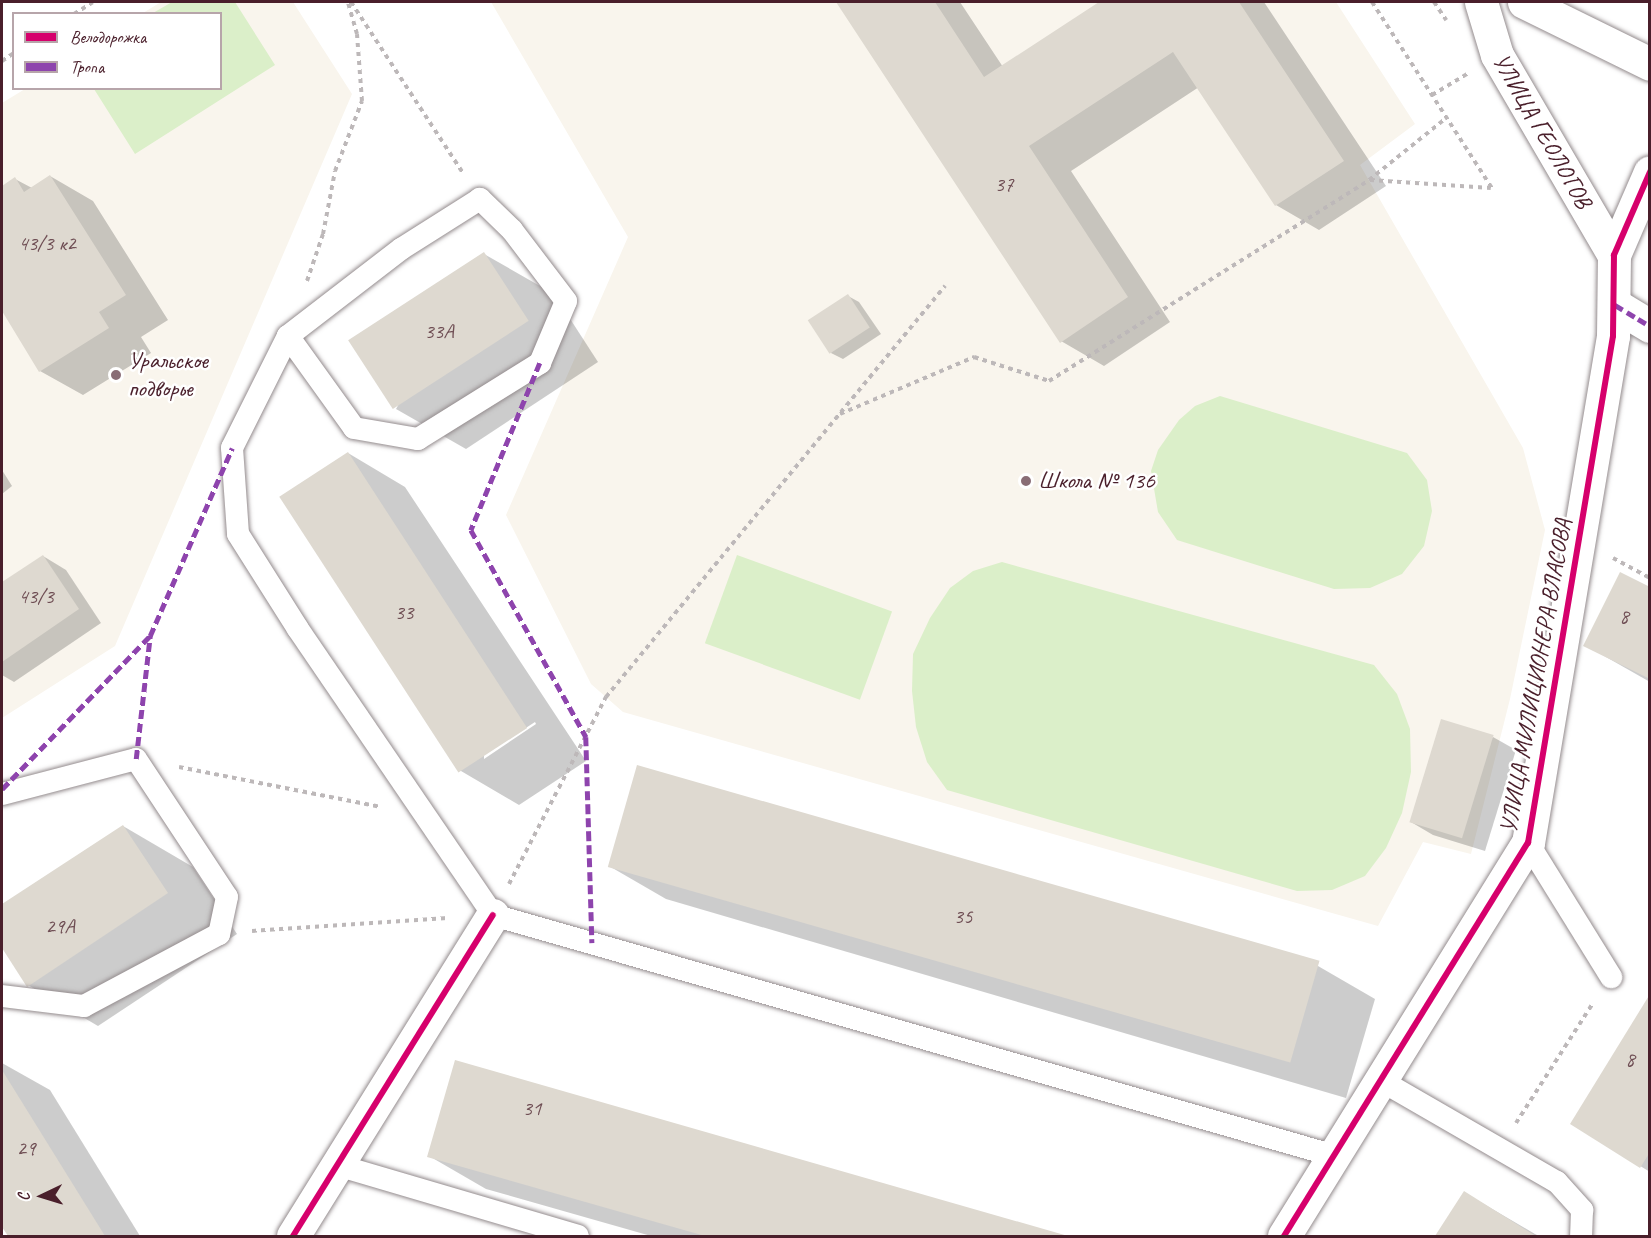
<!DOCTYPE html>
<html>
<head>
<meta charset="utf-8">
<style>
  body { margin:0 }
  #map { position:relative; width:1651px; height:1238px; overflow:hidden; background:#fff; font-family:Caveat,sans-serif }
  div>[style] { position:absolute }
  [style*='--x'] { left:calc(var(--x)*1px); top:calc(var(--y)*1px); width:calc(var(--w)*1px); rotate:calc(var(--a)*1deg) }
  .built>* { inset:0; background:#f9f5ed }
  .green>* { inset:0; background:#dbefc9; transform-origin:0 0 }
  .shadow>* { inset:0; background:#0003 }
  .building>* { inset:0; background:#ded9d0; transform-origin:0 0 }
  .path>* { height:4px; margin-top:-2px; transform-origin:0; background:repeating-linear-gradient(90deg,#bdb8b9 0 4.5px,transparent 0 9px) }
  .roads { filter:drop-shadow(0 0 2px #948c8e) drop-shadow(0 0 2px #948c8e) }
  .lane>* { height:22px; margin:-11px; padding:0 11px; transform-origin:11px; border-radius:11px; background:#fff }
  .street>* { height:33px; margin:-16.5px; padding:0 16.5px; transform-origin:16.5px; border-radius:16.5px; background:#fff }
  .secondary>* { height:33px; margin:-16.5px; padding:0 16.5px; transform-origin:16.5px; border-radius:16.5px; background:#fff }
  .quiet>* { height:4.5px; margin-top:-2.25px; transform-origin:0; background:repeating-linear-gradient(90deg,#8e44ad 0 9px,transparent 0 13.5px) }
  .cycleway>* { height:6px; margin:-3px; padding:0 3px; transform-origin:3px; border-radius:3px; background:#d6006c }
  .dots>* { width:16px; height:16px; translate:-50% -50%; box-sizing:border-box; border:3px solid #fff; border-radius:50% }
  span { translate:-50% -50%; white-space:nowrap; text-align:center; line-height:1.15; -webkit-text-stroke:5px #fff; paint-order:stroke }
  .number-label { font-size:21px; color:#6f4e54 }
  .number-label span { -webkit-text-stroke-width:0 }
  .street-label { font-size:24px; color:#4a1f2b }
  .poi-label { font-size:24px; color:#4a1f2b }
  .left { translate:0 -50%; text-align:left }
  .frame { position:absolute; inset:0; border:3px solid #4a1f2b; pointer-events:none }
  .legend { position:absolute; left:12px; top:12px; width:210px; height:78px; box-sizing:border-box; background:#fff; border:2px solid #b7a5aa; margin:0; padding:8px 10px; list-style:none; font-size:18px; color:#4a1f2b }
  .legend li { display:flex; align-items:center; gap:12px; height:30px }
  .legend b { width:30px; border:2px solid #b7a5aa }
  .north { position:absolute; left:12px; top:1166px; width:60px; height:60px; -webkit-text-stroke:4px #fff; paint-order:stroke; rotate:266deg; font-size:16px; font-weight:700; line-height:24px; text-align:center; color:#4a1f2b }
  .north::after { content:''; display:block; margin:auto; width:21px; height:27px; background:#4a1f2b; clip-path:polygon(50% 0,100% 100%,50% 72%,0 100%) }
</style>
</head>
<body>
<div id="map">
  <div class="built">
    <div style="clip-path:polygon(161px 2px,293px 2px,352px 94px,115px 646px,2px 718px,2px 103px,25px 89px,220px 88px,220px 14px,143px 13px)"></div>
    <div style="clip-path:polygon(491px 2px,1336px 2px,1415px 124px,1360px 165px,1523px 448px,1545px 530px,1510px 699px,1471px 854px,1423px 842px,1378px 926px,623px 712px,591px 684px,506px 515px,628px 237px)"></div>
  </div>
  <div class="green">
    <div style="clip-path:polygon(172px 2px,235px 2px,275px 65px,135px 154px,94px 89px,220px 88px,220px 14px,153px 13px)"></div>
    <div style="clip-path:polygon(1220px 396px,1407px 453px,1427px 480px,1432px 511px,1424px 546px,1402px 574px,1370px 588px,1334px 589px,1177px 540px,1158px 512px,1151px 471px,1158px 450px,1179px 420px,1195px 406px)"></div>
    <div style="left:737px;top:555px;width:165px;height:94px;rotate:20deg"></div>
    <div style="clip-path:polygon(1002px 562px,1374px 665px,1397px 694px,1410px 729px,1411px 772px,1402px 813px,1386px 848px,1365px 876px,1332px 890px,1297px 891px,947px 790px,927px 762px,916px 727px,912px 691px,913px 654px,930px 618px,950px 588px,973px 571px)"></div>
  </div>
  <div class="shadow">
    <div style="clip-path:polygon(838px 2px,960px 2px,1003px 67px,1102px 2px,1264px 2px,1386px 186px,1319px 230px,1276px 205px,1199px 87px,1071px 171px,1170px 322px,1104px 366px,1061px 341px)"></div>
    <div style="clip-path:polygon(50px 176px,93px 201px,168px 320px,141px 337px,151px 353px,83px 395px,40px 371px,2px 308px,2px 187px,15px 179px,32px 188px)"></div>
    <div style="clip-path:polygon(484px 254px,554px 294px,598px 362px,466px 449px,396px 409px)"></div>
    <div style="clip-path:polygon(848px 296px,859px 302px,881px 334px,843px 359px,831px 353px)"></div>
    <div style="clip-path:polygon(evenodd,348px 453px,405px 487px,586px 761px,519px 805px,461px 771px,348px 453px,535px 722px,536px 724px,484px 759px,484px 755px,535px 722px)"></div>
    <div style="clip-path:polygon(2px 470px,12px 486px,2px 494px)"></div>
    <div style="clip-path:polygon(43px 556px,66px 570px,101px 623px,14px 682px,2px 675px,2px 584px)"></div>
    <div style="clip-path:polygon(1650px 589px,1650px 682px,1585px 645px)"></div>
    <div style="clip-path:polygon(1493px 737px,1516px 750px,1485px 851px,1433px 835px,1411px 822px)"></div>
    <div style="clip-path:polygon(638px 767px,1318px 966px,1375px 999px,1346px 1098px,666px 899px,609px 866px)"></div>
    <div style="clip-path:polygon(123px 826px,193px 867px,237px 934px,98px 1026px,28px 985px,2px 945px,2px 906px)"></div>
    <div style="clip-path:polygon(1650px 997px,1650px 1172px,1572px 1124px)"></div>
    <div style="clip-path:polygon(456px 1062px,1065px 1236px,651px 1236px,486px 1189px,429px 1156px)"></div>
    <div style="clip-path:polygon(2px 1063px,50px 1090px,140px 1236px,9px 1236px,2px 1224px)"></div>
    <div style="clip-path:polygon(1465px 1193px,1535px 1234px,1539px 1236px,1437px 1236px)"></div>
  </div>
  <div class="building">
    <div style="clip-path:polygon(836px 2px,935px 2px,984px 77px,1099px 2px,1239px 2px,1344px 161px,1275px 206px,1173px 52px,1029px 146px,1128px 297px,1060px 343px)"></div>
    <div style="clip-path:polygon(50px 175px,126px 295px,99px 312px,109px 328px,39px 372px,2px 311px,2px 186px,15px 177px,24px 192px)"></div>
    <div style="left:484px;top:252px;width:82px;height:162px;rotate:57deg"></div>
    <div style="left:848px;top:294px;width:40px;height:48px;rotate:57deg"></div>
    <div style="left:348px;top:452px;width:329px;height:82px;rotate:57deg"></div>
    <div style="clip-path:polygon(43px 555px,79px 609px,2px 662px,2px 582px)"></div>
    <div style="clip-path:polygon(1620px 572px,1650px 587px,1650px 679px,1583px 646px)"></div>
    <div style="left:1441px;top:719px;width:55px;height:108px;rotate:17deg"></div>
    <div style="left:637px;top:765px;width:710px;height:106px;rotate:16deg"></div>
    <div style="clip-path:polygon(123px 825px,168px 893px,27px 987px,2px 948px,2px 904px)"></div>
    <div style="clip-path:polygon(1650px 994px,1650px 1152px,1640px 1168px,1570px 1124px)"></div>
    <div style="clip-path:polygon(455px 1060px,1068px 1236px,705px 1236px,427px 1157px)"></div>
    <div style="clip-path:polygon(2px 1070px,105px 1236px,8px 1236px,2px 1227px)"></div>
    <div style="clip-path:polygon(1464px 1191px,1534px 1235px,1533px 1236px,1435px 1236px)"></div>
  </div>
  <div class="path">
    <div style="--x:351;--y:2;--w:204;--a:56.8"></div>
    <div style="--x:1372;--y:2;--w:221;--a:57.2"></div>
    <div style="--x:1434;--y:2;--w:22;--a:56"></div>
    <div style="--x:74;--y:14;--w:22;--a:-32"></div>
    <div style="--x:2;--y:61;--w:14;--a:-34"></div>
    <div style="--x:1432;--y:95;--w:41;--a:-31"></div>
    <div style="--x:1370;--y:180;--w:121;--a:3.8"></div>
    <div style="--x:307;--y:281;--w:50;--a:-71.2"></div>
    <div style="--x:323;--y:234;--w:64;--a:-79.2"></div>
    <div style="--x:335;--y:171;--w:75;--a:-68.9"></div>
    <div style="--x:362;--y:101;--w:67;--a:-94.3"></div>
    <div style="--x:357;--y:34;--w:33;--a:-106"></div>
    <div style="--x:840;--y:414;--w:146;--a:-23"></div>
    <div style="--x:974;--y:357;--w:79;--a:17.7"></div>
    <div style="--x:1049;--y:381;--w:378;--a:-32.1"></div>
    <div style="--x:1369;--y:180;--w:99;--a:-38.8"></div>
    <div style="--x:1613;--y:558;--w:42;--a:28.4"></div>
    <div style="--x:179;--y:767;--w:206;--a:11.2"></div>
    <div style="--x:509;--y:884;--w:211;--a:-62.6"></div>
    <div style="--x:606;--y:697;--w:533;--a:-50.48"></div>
    <div style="--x:252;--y:931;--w:196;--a:-3.8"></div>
    <div style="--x:1516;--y:1123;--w:143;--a:-57.3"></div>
  </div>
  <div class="roads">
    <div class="lane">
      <div style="--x:288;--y:336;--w:113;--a:54.3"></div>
      <div style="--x:354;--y:428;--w:65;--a:9.8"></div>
      <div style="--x:418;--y:439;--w:144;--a:-31.9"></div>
      <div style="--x:540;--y:363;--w:67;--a:-67.2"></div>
      <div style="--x:566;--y:301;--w:89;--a:-127.3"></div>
      <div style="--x:512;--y:230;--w:45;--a:-135.9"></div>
      <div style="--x:480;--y:199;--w:93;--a:147.7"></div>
      <div style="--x:401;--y:249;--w:143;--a:142.4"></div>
      <div style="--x:288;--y:336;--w:125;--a:116.6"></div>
      <div style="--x:232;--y:448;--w:86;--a:86"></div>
      <div style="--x:238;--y:534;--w:112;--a:57.7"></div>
      <div style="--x:298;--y:629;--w:346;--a:55.7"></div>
      <div style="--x:493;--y:915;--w:876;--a:15.97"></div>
      <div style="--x:2;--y:794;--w:138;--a:-14.6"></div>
      <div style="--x:136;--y:759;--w:165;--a:56.6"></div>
      <div style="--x:227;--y:897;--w:38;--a:102"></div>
      <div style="--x:219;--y:934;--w:153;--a:151.9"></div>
      <div style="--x:84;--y:1006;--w:83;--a:-173"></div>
      <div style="--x:1528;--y:843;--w:158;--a:58.2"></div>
      <div style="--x:1380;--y:1080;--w:204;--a:30"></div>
      <div style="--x:1557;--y:1182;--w:38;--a:48"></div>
      <div style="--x:1582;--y:1210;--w:26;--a:92"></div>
      <div style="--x:337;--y:1165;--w:251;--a:16.4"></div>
    </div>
    <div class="street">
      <div style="--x:1481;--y:2;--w:55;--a:73.2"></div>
      <div style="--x:1497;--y:55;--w:232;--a:59.7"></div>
      <div style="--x:1615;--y:305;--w:41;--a:31"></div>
      <div style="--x:293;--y:1236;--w:378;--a:-58.1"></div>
      <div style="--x:1284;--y:1236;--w:463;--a:-58.2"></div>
      <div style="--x:1528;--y:843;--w:514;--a:-80.48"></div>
      <div style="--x:1613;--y:336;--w:81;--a:-89.3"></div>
      <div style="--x:1614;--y:255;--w:90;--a:-66.6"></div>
    </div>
    <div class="secondary">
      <div style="--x:1524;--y:2;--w:140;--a:26.2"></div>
    </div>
  </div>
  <div class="quiet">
    <div style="--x:1615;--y:305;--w:41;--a:31"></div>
    <div style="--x:540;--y:363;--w:181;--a:112.4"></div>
    <div style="--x:471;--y:530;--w:237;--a:60.9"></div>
    <div style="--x:586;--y:737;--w:206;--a:88.3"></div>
    <div style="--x:136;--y:759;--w:124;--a:-83.5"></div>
    <div style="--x:2;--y:789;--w:213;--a:-46"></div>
    <div style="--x:150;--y:636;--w:205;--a:-66.4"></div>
  </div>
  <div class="cycleway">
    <div style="--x:293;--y:1236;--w:378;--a:-58.1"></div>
    <div style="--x:1284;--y:1236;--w:463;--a:-58.2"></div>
    <div style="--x:1528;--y:843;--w:514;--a:-80.48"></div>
    <div style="--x:1613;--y:336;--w:81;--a:-89.3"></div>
    <div style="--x:1614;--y:255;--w:90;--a:-66.6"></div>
  </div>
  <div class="dots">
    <div style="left:116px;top:375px;background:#896d75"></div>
    <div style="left:1026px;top:481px;background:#896d75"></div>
  </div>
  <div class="number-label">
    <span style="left:1004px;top:184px">37</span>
    <span style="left:47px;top:243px">43/3 к2</span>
    <span style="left:439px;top:331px">33А</span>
    <span style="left:36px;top:596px">43/3</span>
    <span style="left:404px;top:612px">33</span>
    <span style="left:1624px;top:616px">8</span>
    <span style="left:963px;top:916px">35</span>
    <span style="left:60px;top:926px">29А</span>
    <span style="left:1630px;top:1059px">8</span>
    <span style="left:532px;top:1108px">31</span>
    <span style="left:26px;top:1148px">29</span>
  </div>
  <div class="street-label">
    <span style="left:1542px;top:131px;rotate:60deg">УЛИЦА ГЕОЛОГОВ</span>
    <span style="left:1536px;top:676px;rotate:-80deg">УЛИЦА МИЛИЦИОНЕРА ВЛАСОВА</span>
  </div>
  <div class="poi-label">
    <span class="left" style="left:128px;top:375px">Уральское<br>подворье</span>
    <span class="left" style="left:1038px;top:481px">Школа № 136</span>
  </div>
  <div class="frame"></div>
  <ul class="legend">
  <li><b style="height:8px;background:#d6006c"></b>Велодорожка</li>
  <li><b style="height:8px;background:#8e44ad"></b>Тропа</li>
  </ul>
  <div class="north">С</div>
</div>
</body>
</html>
